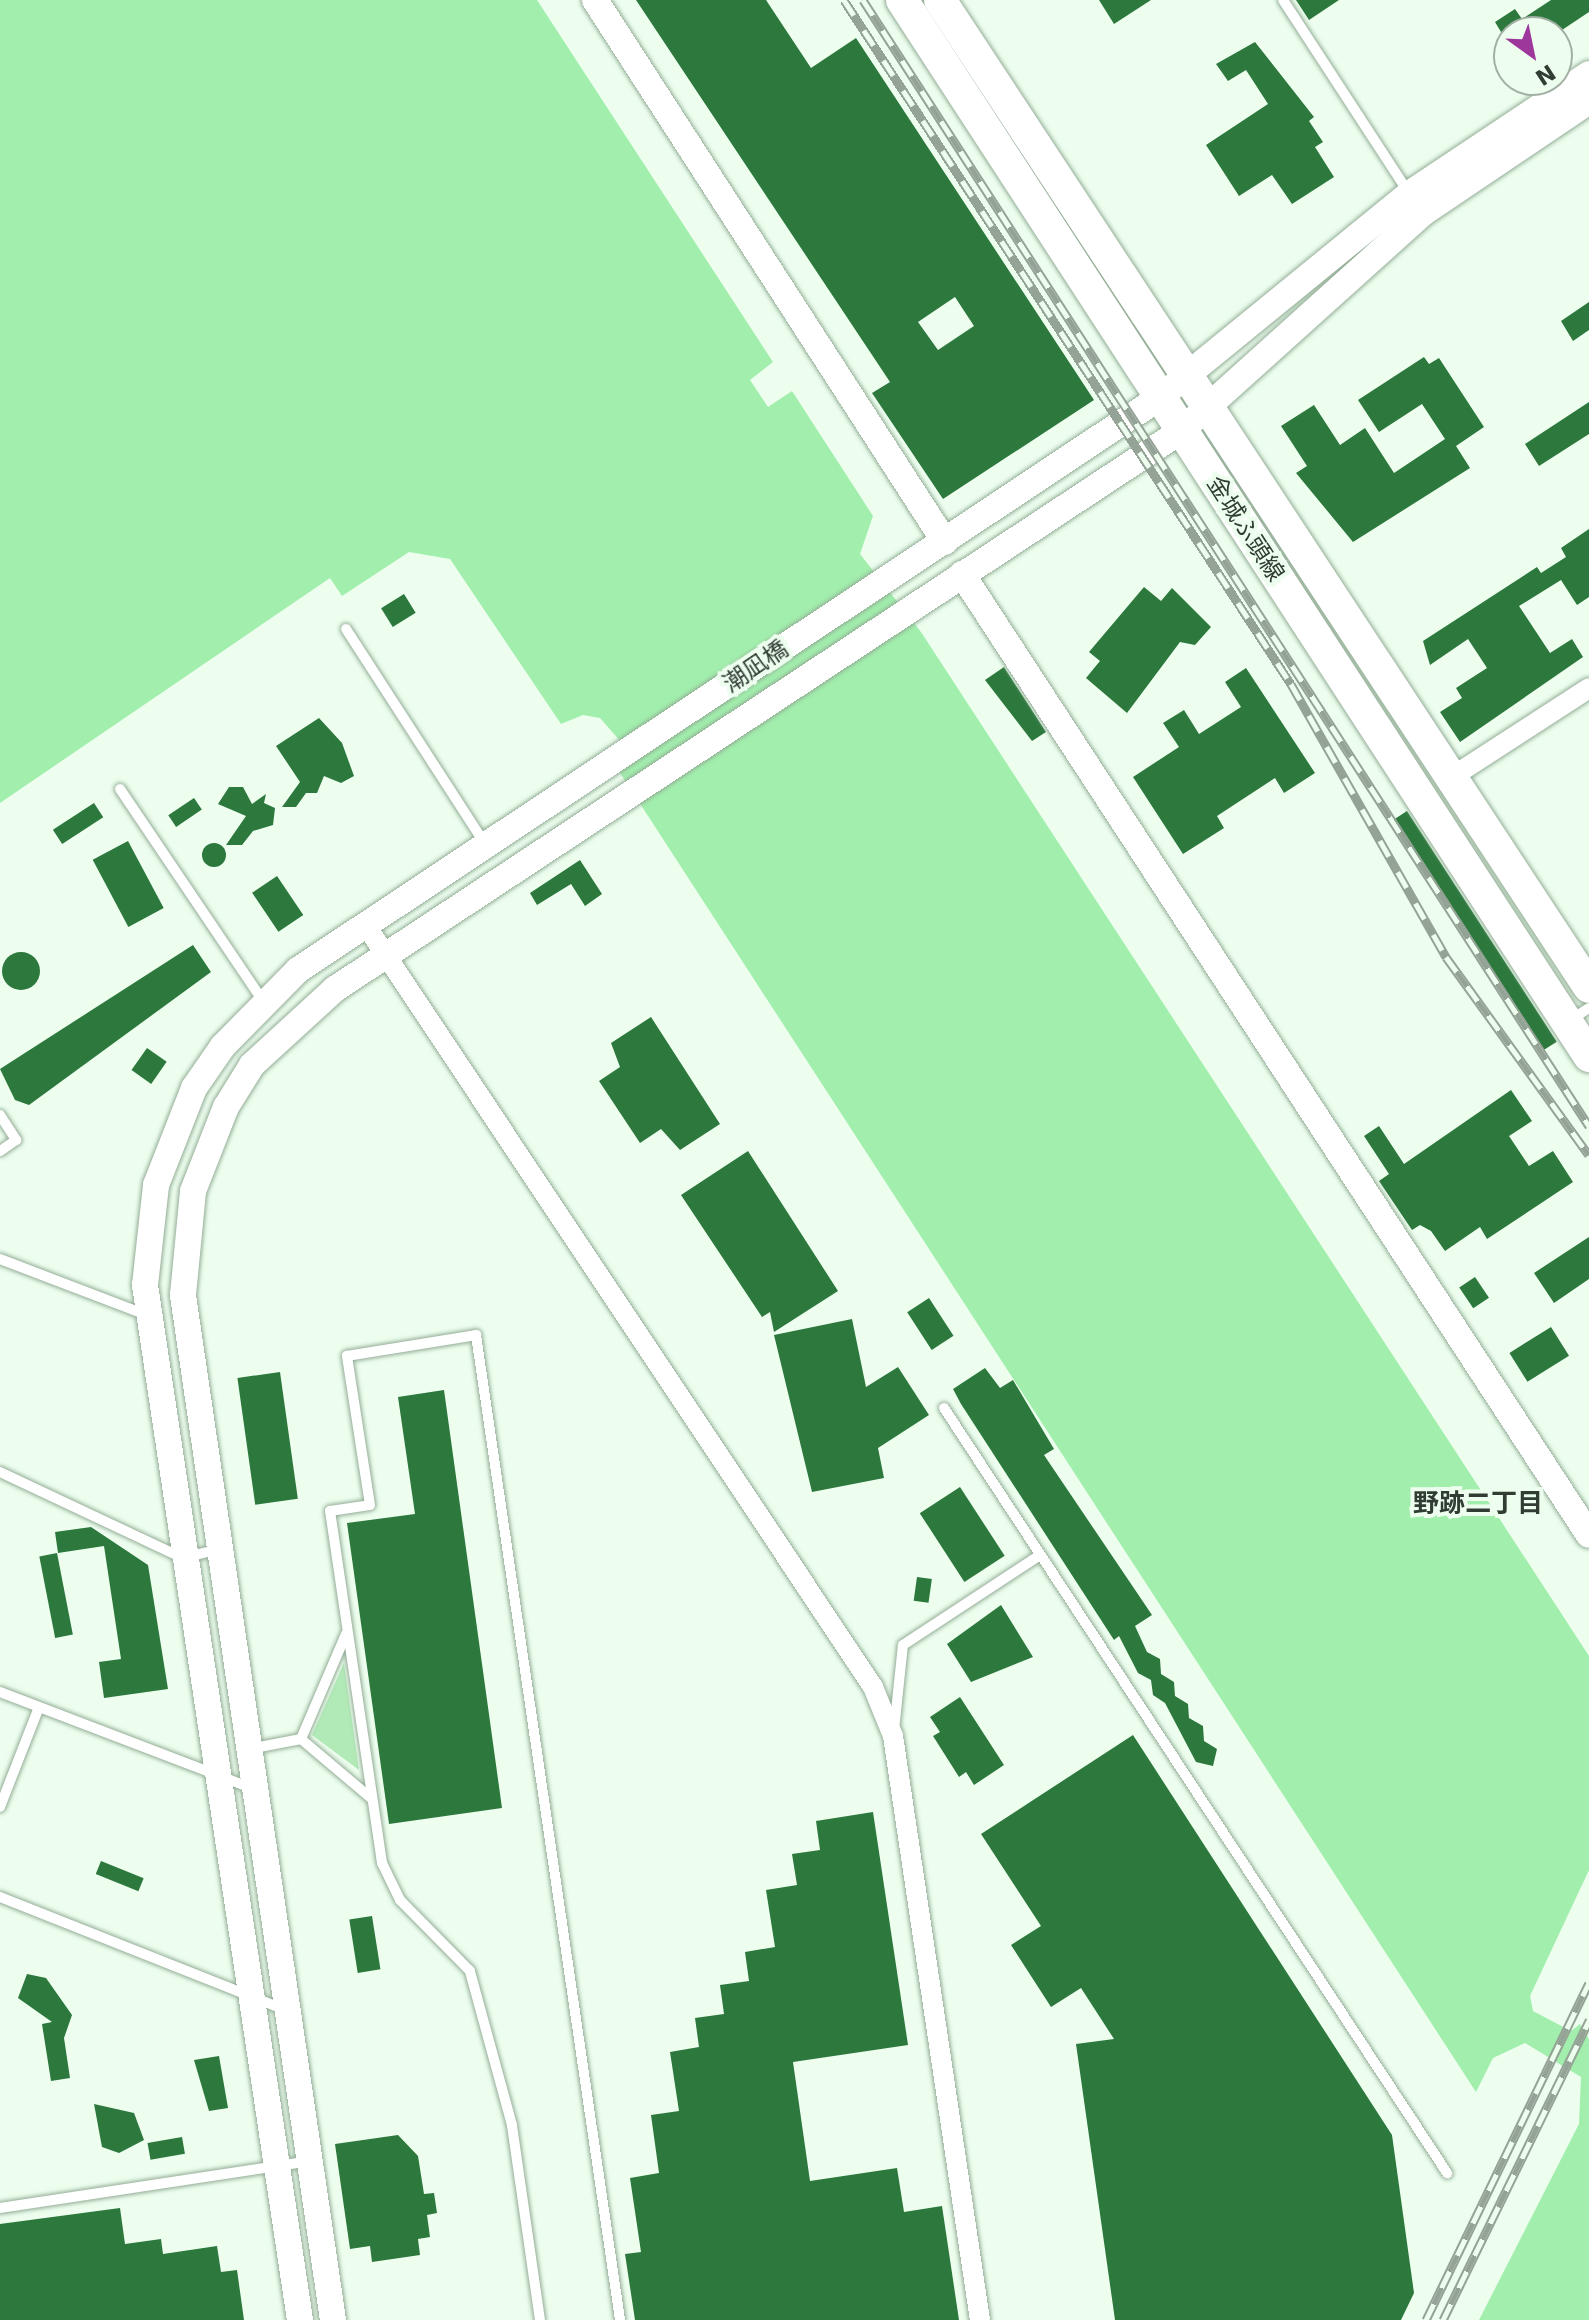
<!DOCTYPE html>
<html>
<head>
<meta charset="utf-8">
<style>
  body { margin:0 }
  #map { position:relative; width:1589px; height:2320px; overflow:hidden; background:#edfeef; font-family:"DejaVu Sans","Noto Sans JP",sans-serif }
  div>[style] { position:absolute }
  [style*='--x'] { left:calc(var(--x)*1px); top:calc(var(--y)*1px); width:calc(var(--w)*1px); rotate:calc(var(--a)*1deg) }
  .green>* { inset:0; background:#b1e9b7 }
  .water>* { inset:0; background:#a2efad }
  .building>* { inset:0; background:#2c783d; transform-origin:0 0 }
  .round { border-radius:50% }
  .roads { filter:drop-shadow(0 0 2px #93ad96) drop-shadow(0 0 2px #93ad96) }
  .service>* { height:10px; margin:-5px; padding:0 5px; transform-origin:5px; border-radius:5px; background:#fff }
  .minor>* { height:20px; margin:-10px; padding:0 10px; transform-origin:10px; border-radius:10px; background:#fff }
  .tertiary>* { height:26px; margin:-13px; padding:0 13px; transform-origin:13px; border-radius:13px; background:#fff }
  .primary>* { height:32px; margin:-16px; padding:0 16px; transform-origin:16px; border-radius:16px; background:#fff }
  .rail>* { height:9px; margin-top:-4.5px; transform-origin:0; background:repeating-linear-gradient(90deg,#edfeef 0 18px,#95a397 0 36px); box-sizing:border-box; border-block:2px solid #95a397 }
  span { translate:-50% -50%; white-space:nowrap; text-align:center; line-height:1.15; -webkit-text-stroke:8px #edfeef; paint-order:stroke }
  .street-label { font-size:24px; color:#313c32 }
  .neighbourhood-label { font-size:26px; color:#313c32; font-weight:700 }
  .north { position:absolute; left:1493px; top:16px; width:80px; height:80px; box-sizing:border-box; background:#edfeef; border:2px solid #a2b0a3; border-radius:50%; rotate:147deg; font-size:22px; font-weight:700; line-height:32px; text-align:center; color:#313c32 }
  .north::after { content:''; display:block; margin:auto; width:28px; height:36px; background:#9d379c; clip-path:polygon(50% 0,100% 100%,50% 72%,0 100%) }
</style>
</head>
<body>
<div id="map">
  <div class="green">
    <div style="clip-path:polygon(344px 1663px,359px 1770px,312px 1735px)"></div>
  </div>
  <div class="water">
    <div style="clip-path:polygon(0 0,537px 0,773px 362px,750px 380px,768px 407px,792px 391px,873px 516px,860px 554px,921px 632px,1589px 1656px,1589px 1870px,1530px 1996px,1533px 2011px,1571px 2031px,1580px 2024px,1589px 2039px,1589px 2320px,1479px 2320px,1579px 2124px,1581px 2077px,1525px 2043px,1493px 2058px,1476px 2092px,613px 762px,629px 751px,600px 718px,583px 715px,561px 724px,450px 559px,409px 552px,342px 596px,330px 578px,0 803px)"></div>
  </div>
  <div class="building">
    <div style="clip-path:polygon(evenodd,636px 0,766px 0,811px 68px,856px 38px,1094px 400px,943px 499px,872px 393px,890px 382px,636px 0,955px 297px,974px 326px,938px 350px,918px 322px,955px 297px)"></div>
    <div style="clip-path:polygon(1099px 0,1151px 0,1114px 24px)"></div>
    <div style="clip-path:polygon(1296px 0,1339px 0,1309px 20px)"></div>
    <div style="clip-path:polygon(1551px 0,1589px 0,1589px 12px,1559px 32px,1501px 32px,1495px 22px,1515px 9px,1522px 19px)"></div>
    <div style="clip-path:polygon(1255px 42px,1314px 117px,1309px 121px,1323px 142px,1315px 147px,1334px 177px,1292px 204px,1272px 175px,1239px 196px,1206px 145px,1268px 104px,1246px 70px,1228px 81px,1216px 64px)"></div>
    <div style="clip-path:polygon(1589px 302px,1589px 330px,1573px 341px,1561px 321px)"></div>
    <div style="clip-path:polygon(1424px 357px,1429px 364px,1439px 358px,1484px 427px,1456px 446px,1470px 468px,1353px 542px,1296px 473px,1307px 466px,1281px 426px,1314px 405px,1340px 445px,1365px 428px,1394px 473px,1445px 439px,1422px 404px,1379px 432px,1358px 400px)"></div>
    <div style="clip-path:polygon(1589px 402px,1589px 434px,1539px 466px,1525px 444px)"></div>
    <div style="clip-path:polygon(1589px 529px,1589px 597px,1577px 605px,1561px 580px,1519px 606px,1550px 653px,1572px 639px,1583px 657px,1460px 742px,1440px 712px,1462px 698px,1456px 688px,1487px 668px,1468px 639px,1430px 665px,1423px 641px,1537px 567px,1541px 573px,1566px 557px,1561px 548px)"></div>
    <div style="clip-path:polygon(1144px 587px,1161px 601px,1172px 588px,1211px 627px,1195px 645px,1180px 642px,1127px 713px,1086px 678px,1100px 661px,1089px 652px)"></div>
    <div style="left:404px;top:594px;width:22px;height:27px;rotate:58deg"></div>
    <div style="clip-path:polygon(1004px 667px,1046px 732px,1032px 741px,985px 680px)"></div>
    <div style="clip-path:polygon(1246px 668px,1315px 773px,1284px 793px,1275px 778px,1217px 816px,1224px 828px,1183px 854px,1133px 777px,1179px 747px,1163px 723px,1184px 710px,1199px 734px,1241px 707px,1225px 682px)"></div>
    <div style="clip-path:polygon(319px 718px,342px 743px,354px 776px,341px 783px,324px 776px,317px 793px,306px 793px,296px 807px,282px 807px,300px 782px,276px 746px)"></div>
    <div style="clip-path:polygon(229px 787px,243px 787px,252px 804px,266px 794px,264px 803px,275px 808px,273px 825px,253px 831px,242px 845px,226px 845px,246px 816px,218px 804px)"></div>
    <div style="left:194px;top:798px;width:14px;height:31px;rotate:56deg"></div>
    <div style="left:94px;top:803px;width:17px;height:49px;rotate:57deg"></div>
    <div style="left:1407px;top:811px;width:275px;height:16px;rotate:57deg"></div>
    <div style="left:128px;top:841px;width:76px;height:40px;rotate:62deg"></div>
    <div class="round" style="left:202px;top:843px;width:24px;height:24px"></div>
    <div style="clip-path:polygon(580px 860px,602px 894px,585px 906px,571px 884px,537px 905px,530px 893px)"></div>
    <div style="left:277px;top:876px;width:47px;height:30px;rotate:56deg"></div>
    <div style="clip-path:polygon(193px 945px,211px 972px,29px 1105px,15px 1100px,0 1069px)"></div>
    <div class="round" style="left:2px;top:952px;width:38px;height:38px"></div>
    <div style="clip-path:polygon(651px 1017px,720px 1124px,680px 1150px,661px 1129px,640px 1143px,599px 1081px,620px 1067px,611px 1043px)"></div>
    <div style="left:147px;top:1048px;width:24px;height:27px;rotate:35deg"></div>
    <div style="clip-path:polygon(1511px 1090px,1532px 1121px,1509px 1136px,1529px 1166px,1553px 1151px,1573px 1182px,1487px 1239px,1480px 1227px,1445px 1251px,1431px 1231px,1420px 1225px,1412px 1230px,1379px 1181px,1389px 1174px,1364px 1136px,1379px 1126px,1404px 1164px)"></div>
    <div style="clip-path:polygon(748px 1151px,838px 1291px,774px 1332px,770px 1312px,762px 1317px,681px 1195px)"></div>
    <div style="clip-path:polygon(1589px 1237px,1589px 1279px,1554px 1303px,1534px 1273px)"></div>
    <div style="left:1475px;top:1277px;width:25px;height:19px;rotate:56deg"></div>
    <div style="left:929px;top:1298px;width:45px;height:26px;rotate:57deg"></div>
    <div style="clip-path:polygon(852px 1319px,866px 1387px,898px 1367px,929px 1415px,878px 1448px,884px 1478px,812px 1492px,774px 1335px)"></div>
    <div style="left:1551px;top:1327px;width:34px;height:49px;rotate:58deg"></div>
    <div style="clip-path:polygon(985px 1368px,1000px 1388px,1013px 1380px,1054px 1449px,1044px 1455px,1152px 1615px,1135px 1626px,1147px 1652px,1160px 1659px,1161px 1674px,1174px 1682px,1175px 1696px,1188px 1704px,1189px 1718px,1203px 1726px,1204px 1741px,1217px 1749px,1213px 1766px,1196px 1762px,1165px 1703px,1153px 1695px,1151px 1680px,1138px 1673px,1119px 1636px,1114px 1640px,961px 1404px,953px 1389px)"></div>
    <div style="left:280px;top:1372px;width:128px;height:43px;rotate:82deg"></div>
    <div style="clip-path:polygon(444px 1390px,502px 1808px,389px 1824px,347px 1523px,415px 1514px,398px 1397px)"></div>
    <div style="left:960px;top:1487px;width:82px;height:48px;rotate:57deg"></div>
    <div style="clip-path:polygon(91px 1527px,148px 1565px,168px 1689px,104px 1698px,99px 1662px,121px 1659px,104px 1546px,58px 1553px,55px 1532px)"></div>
    <div style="left:57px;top:1553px;width:83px;height:18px;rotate:79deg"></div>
    <div style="left:917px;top:1577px;width:15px;height:24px;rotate:8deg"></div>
    <div style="clip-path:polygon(1001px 1605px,1033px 1657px,971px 1682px,947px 1644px)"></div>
    <div style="clip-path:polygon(960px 1697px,1004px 1765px,974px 1785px,966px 1772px,959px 1777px,933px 1736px,940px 1732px,930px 1717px)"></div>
    <div style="clip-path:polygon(1133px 1735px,1392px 2135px,1414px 2293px,1401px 2320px,1115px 2320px,1076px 2044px,1114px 2039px,1081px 1988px,1051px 2007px,1011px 1945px,1041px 1926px,981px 1834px)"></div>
    <div style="clip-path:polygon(873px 1812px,908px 2045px,793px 2062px,810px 2181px,897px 2168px,904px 2212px,942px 2206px,959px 2320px,635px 2320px,625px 2254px,641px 2252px,630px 2178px,659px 2173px,651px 2115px,679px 2111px,670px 2052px,699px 2047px,695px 2018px,724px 2014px,720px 1985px,749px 1981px,745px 1952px,775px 1947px,766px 1890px,797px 1885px,792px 1854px,820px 1850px,816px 1821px)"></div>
    <div style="left:101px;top:1861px;width:46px;height:14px;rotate:22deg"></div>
    <div style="left:372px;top:1916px;width:54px;height:23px;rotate:81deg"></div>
    <div style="clip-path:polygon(27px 1974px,46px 1978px,72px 2015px,64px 2038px,70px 2078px,51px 2081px,42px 2024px,52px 2022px,18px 1998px)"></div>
    <div style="clip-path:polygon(219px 2056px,228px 2108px,209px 2111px,194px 2060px)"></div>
    <div style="clip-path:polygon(94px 2104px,134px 2113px,144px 2140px,119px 2153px,102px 2147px)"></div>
    <div style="clip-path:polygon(398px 2135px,418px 2156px,424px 2194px,434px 2193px,437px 2213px,427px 2215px,430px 2237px,418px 2239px,420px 2255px,372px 2262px,370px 2246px,350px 2249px,335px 2144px)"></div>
    <div style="left:182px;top:2137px;width:17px;height:35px;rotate:80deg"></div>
    <div style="clip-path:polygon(120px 2208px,125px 2244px,161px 2239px,163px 2254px,217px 2246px,221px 2272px,237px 2270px,244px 2320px,0 2320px,0 2224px)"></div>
  </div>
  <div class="roads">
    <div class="service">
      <div style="--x:1283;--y:0;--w:229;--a:56.9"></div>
      <div style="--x:346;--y:629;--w:257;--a:57.1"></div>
      <div style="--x:120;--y:789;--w:256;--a:56"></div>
      <div style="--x:1572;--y:1019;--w:20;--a:-33"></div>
      <div style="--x:0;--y:1115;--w:30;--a:57"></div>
      <div style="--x:16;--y:1140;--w:19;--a:145"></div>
      <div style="--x:0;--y:1259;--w:160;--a:20.9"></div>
      <div style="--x:944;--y:1408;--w:916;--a:56.67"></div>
      <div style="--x:0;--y:1472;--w:202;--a:25.2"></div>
      <div style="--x:183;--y:1558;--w:36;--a:-14"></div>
      <div style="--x:0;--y:1692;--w:270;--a:20.9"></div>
      <div style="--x:894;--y:1730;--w:85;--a:-84"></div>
      <div style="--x:903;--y:1645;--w:164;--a:-33.3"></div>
      <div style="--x:301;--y:1739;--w:114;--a:-66.8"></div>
      <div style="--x:249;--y:1749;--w:53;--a:-10.9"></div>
      <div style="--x:301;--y:1739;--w:93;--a:40.2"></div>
      <div style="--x:0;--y:1807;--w:107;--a:-68.7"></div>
      <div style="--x:0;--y:1897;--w:307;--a:21.6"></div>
      <div style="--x:0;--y:2208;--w:314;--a:-8.6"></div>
      <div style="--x:540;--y:2320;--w:197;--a:-98.2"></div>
      <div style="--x:512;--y:2125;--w:160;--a:-105.3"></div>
      <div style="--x:470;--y:1971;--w:100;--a:-134.6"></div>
      <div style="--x:400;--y:1900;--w:41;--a:-115.9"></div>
      <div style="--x:382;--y:1863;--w:356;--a:-98.4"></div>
      <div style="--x:330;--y:1511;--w:40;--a:-8.5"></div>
      <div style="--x:370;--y:1505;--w:151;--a:-98.8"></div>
      <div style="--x:347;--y:1356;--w:131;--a:-9.2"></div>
      <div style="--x:476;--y:1335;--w:995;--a:81.68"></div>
    </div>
    <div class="minor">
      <div style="--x:1452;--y:777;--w:163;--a:-33"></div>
      <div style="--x:365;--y:924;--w:917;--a:56.34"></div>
      <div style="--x:873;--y:1687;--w:53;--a:67.8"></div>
      <div style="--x:893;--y:1736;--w:590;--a:81.53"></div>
    </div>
    <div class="tertiary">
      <div style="--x:595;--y:0;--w:645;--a:57.15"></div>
      <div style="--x:962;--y:574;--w:1147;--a:56.88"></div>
      <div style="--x:300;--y:2320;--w:1047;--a:-98.52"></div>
      <div style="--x:145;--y:1285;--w:101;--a:-83.7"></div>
      <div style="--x:156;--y:1185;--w:104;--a:-68.6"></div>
      <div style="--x:194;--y:1088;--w:51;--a:-55.4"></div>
      <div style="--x:223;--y:1046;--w:107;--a:-45.4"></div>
      <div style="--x:298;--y:970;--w:1034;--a:-33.6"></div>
      <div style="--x:1159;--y:398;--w:323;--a:-39.2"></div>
      <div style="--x:1409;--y:194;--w:216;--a:-33.7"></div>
      <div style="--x:333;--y:2320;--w:1036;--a:-98.33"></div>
      <div style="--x:183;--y:1295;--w:104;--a:-84.5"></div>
      <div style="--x:193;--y:1191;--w:90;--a:-68.6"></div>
      <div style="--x:226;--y:1107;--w:49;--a:-58.2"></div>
      <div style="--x:252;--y:1065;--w:113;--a:-42.5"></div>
      <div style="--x:335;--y:989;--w:1013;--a:-33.41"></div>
      <div style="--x:1181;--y:431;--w:326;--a:-42"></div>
      <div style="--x:1423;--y:213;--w:200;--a:-34"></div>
    </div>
    <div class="primary">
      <div style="--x:902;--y:0;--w:1260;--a:56.95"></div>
      <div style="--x:940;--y:0;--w:1181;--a:56.67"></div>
    </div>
  </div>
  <div class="rail">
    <div style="--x:844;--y:0;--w:817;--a:56.84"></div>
    <div style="--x:1291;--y:684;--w:314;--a:60.4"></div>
    <div style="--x:1446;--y:957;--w:244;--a:54.2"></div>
    <div style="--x:863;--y:0;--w:1340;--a:57.19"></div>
    <div style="--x:1426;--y:2320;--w:374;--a:-64.2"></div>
    <div style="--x:1443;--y:2320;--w:334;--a:-64"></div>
  </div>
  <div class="street-label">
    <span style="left:1245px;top:529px;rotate:57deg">金城ふ頭線</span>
    <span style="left:756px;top:667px;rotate:-34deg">潮凪橋</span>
  </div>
  <div class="neighbourhood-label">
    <span style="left:1478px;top:1504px">野跡二丁目</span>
  </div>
  <div class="north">N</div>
</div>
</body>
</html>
